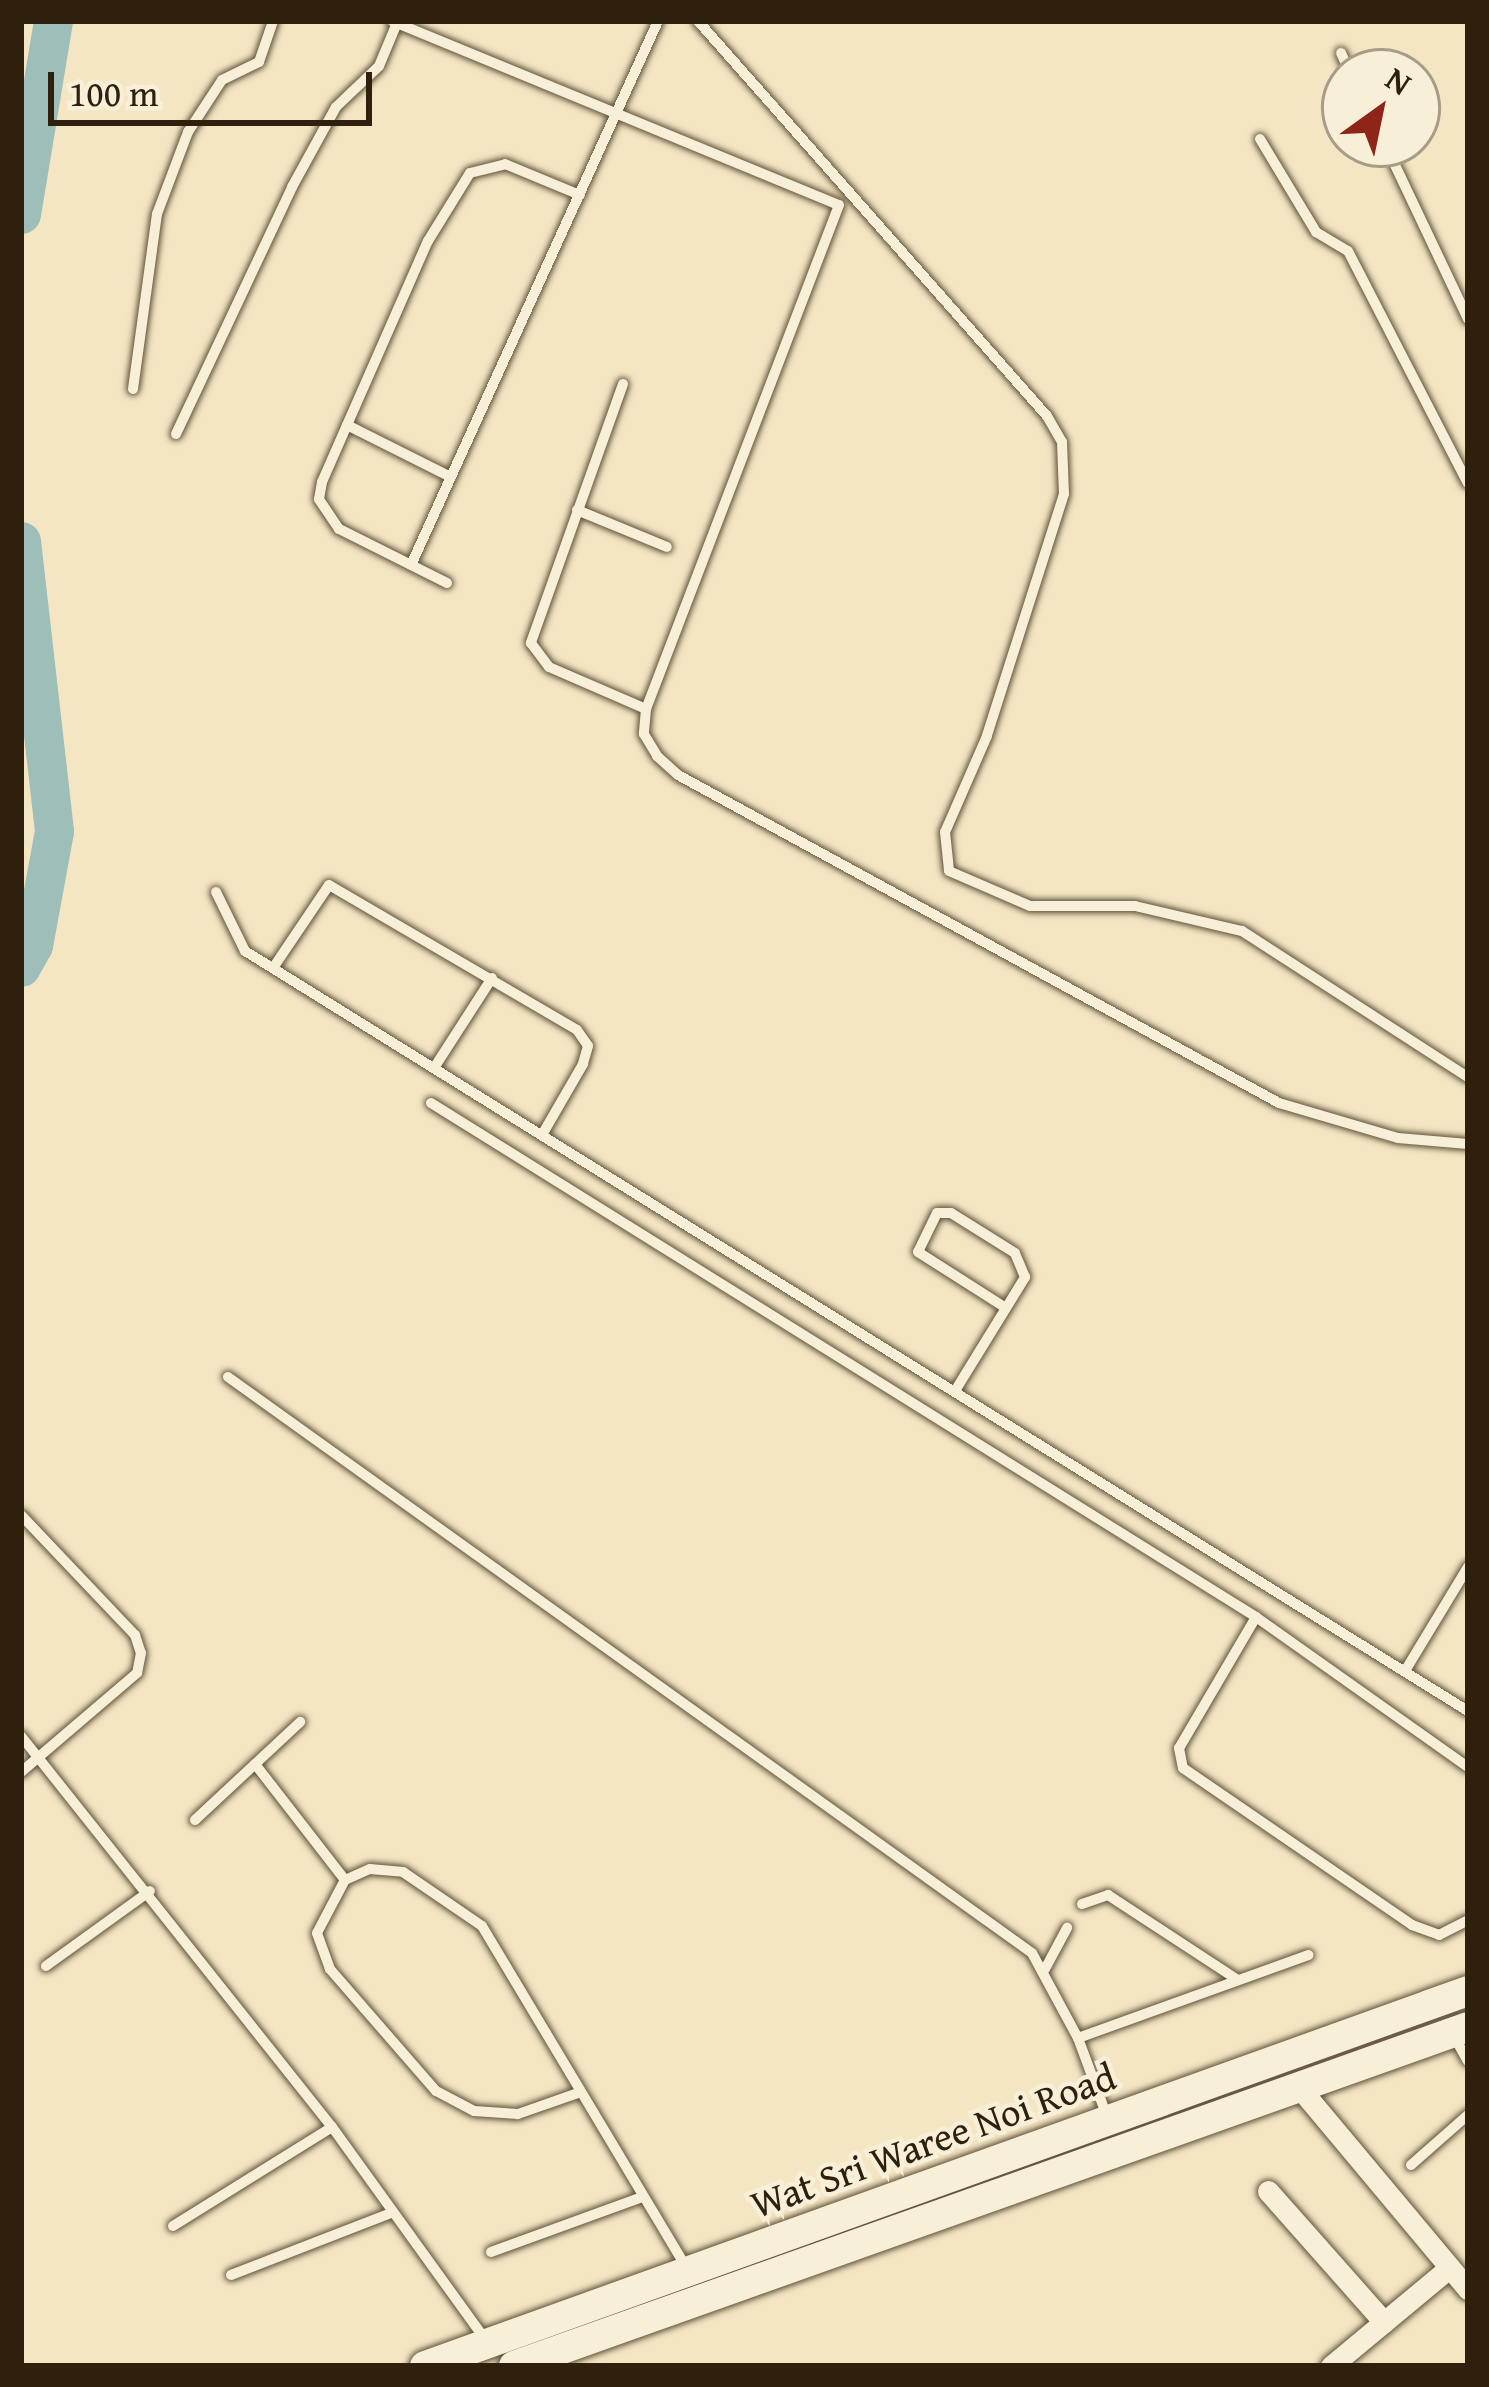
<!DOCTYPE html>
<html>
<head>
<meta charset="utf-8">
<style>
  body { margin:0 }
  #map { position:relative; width:1489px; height:2387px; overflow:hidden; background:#f5e6c3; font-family:"Gentium Book Plus",serif }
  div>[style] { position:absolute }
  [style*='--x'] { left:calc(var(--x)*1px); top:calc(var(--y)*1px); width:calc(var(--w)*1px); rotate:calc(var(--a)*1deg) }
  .river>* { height:39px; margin:-19.5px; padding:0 19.5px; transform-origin:19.5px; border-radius:19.5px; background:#9dbeb9 }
  .roads { filter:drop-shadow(0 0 3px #60523a) drop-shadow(0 0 3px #60523a) }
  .lane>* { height:10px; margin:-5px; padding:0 5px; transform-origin:5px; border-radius:5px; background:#f8efd8 }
  .street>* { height:21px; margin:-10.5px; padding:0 10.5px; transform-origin:10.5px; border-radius:10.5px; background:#f8efd8 }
  .secondary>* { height:30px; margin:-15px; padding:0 15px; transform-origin:15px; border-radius:15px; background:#f8efd8 }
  span { translate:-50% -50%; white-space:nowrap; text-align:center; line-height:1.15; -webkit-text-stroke:9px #f8efd8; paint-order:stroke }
  .street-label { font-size:39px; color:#2f200d }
  .frame { position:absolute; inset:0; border:24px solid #2f200d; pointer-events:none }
  .north { position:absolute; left:1321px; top:48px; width:120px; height:120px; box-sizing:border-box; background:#f8efd8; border:3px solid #a89c87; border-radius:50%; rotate:33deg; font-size:33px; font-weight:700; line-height:48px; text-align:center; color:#2f200d }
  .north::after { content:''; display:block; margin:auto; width:42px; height:54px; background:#8f2418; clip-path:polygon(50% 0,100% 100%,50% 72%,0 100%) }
  .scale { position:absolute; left:48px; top:72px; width:324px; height:54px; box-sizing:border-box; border:6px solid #2f200d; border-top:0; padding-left:15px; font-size:36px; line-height:42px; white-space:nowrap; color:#2f200d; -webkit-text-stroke:9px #f8efd8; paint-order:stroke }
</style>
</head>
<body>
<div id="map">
  <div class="river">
    <div style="--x:21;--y:214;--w:196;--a:-80.6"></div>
    <div style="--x:21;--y:541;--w:292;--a:83.5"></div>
    <div style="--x:54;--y:831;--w:116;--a:100.4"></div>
    <div style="--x:33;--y:945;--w:25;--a:119"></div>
  </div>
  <div class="roads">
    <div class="lane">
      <div style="--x:392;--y:21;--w:483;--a:22.4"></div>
      <div style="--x:839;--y:205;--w:540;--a:110.95"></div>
      <div style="--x:646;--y:709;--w:25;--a:95"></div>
      <div style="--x:644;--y:734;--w:26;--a:59"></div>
      <div style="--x:657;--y:756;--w:28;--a:42"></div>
      <div style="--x:678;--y:775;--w:685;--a:28.62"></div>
      <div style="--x:1279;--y:1103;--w:124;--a:16.4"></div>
      <div style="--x:1398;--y:1138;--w:70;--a:4.9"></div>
      <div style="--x:698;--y:21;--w:527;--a:48.54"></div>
      <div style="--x:1047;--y:416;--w:30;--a:60"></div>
      <div style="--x:1062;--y:442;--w:52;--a:87.8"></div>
      <div style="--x:1064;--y:494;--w:254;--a:107.7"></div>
      <div style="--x:987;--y:736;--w:105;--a:113.6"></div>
      <div style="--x:945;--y:832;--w:39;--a:84"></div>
      <div style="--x:949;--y:871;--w:88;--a:23.4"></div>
      <div style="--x:1030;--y:906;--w:105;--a:0"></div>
      <div style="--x:1135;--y:906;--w:110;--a:13.2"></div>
      <div style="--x:1242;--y:931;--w:269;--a:32.9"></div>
      <div style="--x:1341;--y:53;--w:21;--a:65"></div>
      <div style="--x:1260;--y:139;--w:109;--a:58.9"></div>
      <div style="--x:1316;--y:232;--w:37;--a:31"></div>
      <div style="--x:1348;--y:251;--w:261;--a:62.7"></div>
      <div style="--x:1385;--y:144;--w:194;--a:64.6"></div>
      <div style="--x:623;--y:384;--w:275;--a:109.6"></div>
      <div style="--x:531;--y:643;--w:30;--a:53"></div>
      <div style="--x:549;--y:667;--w:106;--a:23.4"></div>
      <div style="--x:133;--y:389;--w:177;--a:-82.2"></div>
      <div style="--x:157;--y:214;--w:88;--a:-69.3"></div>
      <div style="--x:188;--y:132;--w:62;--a:-56.8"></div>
      <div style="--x:222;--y:80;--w:41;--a:-25.9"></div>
      <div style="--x:259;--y:62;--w:43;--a:-71.1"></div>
      <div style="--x:347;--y:425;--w:116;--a:26.6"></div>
      <div style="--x:176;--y:434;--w:273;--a:-64.8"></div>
      <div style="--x:292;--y:187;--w:91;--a:-61.2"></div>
      <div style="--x:336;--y:107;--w:59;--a:-43.6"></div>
      <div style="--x:379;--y:66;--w:47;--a:-67.3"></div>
      <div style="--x:577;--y:510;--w:97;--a:22.3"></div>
      <div style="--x:411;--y:565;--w:597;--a:-65.58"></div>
      <div style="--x:447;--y:583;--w:121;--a:-153.4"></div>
      <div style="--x:339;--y:529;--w:36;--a:-124"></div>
      <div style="--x:319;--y:499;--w:17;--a:-80"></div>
      <div style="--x:322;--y:482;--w:263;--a:-66.3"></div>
      <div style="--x:428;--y:241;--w:80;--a:-58.3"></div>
      <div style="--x:470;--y:173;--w:36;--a:-14"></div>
      <div style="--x:505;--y:164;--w:81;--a:22.5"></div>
      <div style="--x:216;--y:892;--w:66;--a:63.8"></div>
      <div style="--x:245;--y:951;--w:1440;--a:31.86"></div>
      <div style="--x:273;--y:968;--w:100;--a:-56"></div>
      <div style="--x:329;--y:885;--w:287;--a:30.3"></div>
      <div style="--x:577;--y:1030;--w:19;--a:55"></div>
      <div style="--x:588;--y:1046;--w:19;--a:106"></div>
      <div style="--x:583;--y:1064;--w:82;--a:120"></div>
      <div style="--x:434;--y:1068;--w:107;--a:-57.2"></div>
      <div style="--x:431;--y:1103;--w:972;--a:31.92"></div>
      <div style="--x:1256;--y:1617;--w:260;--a:35.3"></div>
      <div style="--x:228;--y:1377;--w:989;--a:35.62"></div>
      <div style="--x:1032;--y:1953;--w:97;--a:61.6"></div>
      <div style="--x:1078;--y:2038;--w:86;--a:69.7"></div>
      <div style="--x:955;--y:1391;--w:134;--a:-58.4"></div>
      <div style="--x:1025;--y:1277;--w:26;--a:-113"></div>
      <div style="--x:1015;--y:1253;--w:75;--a:-148"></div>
      <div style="--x:951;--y:1213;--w:14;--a:180"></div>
      <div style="--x:937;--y:1213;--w:43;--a:116"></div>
      <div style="--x:918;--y:1252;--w:104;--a:32.5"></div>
      <div style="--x:21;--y:1515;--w:166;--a:46.5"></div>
      <div style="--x:135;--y:1635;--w:19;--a:72"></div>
      <div style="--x:141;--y:1653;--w:20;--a:101"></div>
      <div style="--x:137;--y:1673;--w:153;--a:139.5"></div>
      <div style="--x:1256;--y:1617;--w:152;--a:120.4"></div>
      <div style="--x:1179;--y:1748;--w:20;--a:79"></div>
      <div style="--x:1183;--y:1768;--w:278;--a:34.4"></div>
      <div style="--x:1412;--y:1925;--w:29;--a:20"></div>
      <div style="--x:1439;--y:1935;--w:33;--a:-27"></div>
      <div style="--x:1405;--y:1671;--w:122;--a:-58.8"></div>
      <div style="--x:21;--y:1736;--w:500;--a:51.5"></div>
      <div style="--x:332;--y:2127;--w:261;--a:54.2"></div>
      <div style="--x:255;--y:1764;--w:147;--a:52.2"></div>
      <div style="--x:195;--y:1820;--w:144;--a:-43"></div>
      <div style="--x:1082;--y:1904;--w:28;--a:-19"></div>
      <div style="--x:1108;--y:1895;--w:155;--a:33.2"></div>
      <div style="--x:46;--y:1966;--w:128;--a:-35.8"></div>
      <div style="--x:1045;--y:1969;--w:47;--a:-61.8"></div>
      <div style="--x:1078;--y:2038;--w:245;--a:-19.8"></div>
      <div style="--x:1455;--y:2038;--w:26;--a:61"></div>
      <div style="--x:578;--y:2093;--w:64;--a:160.7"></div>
      <div style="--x:518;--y:2114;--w:44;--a:-176.1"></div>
      <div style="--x:474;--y:2111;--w:43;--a:-152.2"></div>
      <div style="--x:436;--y:2091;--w:162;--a:-131"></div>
      <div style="--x:330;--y:1969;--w:38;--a:-110"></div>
      <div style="--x:317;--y:1933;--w:60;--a:-62.2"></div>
      <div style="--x:345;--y:1880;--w:27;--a:-24"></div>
      <div style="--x:370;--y:1869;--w:33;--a:5"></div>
      <div style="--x:403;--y:1872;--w:96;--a:34.4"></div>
      <div style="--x:482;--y:1926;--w:399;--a:59.1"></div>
      <div style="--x:1411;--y:2165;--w:76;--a:-41.3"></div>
      <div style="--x:173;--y:2226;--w:187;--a:-31.9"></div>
      <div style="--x:491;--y:2252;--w:161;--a:-20"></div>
      <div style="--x:231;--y:2275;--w:172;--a:-21.2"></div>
    </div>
    <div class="street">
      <div style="--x:1298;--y:2086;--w:265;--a:50.1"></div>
      <div style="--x:1268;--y:2191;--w:175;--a:48.5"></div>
      <div style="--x:1331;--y:2366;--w:153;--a:-39.7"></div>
    </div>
    <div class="secondary">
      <div style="--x:425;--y:2366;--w:1108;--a:-19.78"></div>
      <div style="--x:514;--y:2366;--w:1012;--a:-19.56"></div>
    </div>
  </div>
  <div class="street-label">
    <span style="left:933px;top:2140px;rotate:-20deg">Wat Sri Waree Noi Road</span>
  </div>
  <div class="frame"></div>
  <div class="north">N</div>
  <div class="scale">100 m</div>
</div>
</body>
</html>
